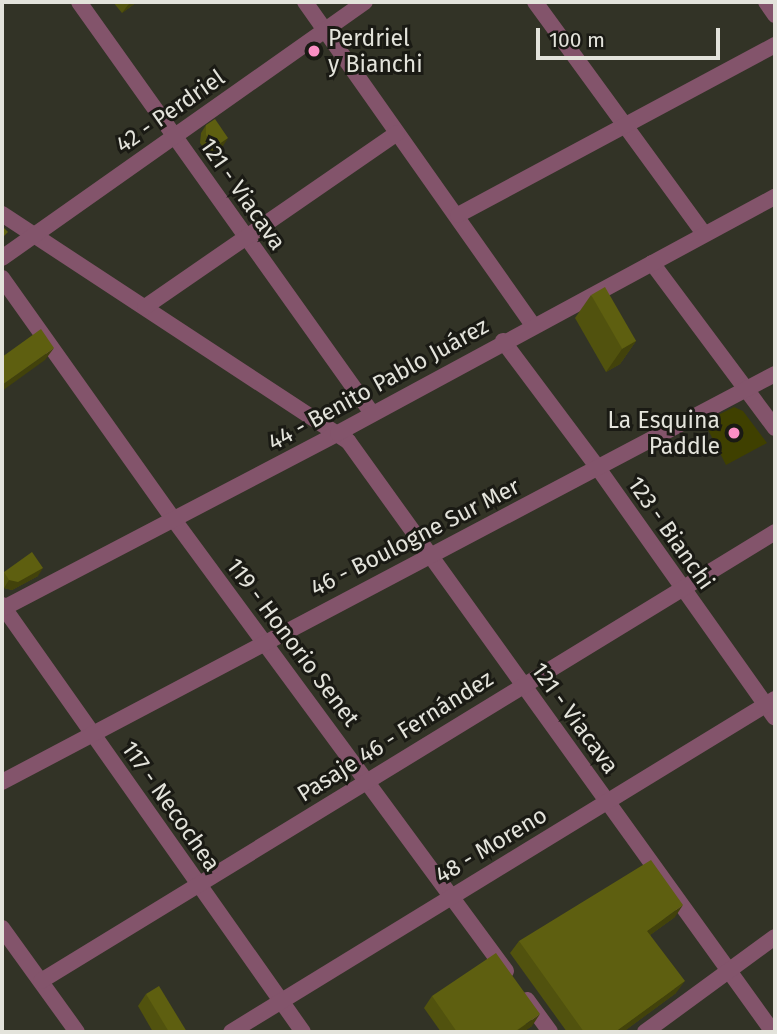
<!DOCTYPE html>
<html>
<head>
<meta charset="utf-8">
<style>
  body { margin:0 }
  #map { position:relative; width:777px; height:1034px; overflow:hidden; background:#323326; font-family:"Fira Sans",sans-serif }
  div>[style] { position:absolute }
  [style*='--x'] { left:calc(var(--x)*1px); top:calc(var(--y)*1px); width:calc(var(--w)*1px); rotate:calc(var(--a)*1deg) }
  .green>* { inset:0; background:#3f4000 }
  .minor>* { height:16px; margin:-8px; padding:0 8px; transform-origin:8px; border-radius:8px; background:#83546b }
  .wall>* { inset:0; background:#51520e }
  .shaded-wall>* { inset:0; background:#42420b }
  .building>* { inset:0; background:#5e5f10; transform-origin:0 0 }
  .dots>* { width:19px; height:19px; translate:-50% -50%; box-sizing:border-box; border:4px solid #1a1a14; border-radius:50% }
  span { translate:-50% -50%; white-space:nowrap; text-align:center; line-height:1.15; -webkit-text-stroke:6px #1a1a14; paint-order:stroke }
  .poi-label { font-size:23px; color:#e3e3db }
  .left { translate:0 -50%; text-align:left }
  .right { translate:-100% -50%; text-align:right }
  .street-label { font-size:23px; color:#e3e3db }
  .frame { position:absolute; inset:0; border:4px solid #e3e3db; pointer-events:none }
  .scale { position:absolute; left:536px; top:28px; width:184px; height:32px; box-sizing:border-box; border:4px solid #e3e3db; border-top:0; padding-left:9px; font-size:21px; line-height:24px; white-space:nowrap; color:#e3e3db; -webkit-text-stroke:5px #1a1a14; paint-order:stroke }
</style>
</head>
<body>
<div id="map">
  <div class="green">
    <div style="clip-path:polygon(734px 407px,743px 411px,767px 443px,726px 465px,704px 422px)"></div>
  </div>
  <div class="minor">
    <div style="--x:79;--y:2;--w:503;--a:54.54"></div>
    <div style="--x:305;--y:2;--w:395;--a:54.8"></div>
    <div style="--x:535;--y:2;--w:287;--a:53.9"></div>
    <div style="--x:766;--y:2;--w:16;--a:55"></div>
    <div style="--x:2;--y:214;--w:414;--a:33.3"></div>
    <div style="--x:348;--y:441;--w:728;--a:54.28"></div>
    <div style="--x:458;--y:215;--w:360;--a:-28.2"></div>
    <div style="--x:2;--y:258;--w:444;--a:-35.2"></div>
    <div style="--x:652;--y:263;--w:206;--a:53.3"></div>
    <div style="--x:2;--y:278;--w:297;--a:54.6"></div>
    <div style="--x:174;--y:520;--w:560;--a:53.64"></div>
    <div style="--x:145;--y:307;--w:306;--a:-34.6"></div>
    <div style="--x:503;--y:341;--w:159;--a:53.2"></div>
    <div style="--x:598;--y:468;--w:306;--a:54.7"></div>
    <div style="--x:2;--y:605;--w:522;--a:54.82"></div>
    <div style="--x:2;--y:609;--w:379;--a:-27.6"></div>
    <div style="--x:338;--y:433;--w:497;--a:-28.4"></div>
    <div style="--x:2;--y:782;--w:874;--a:-27.83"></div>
    <div style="--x:2;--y:928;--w:128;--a:54.2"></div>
    <div style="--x:41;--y:981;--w:860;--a:-31.45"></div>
    <div style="--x:527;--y:1000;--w:39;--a:54"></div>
    <div style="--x:231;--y:1032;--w:638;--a:-31.47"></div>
    <div style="--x:645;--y:1032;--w:161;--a:-36.2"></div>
  </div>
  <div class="wall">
    <div style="clip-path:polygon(113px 2px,137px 2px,122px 13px)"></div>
    <div style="clip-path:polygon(206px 125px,223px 146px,209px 155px,200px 143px,201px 133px)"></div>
    <div style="clip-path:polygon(591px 295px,636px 341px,620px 364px,606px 372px,575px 318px)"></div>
    <div style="clip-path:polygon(4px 572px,38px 576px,12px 590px,4px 588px,2px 585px,2px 575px)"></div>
    <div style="clip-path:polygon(675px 917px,650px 935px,676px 993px,623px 1032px,567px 1032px,510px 953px,519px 941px)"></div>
    <div style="clip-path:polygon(146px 994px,187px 1032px,153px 1032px,138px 1006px)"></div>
    <div style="clip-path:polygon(432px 996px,532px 1026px,523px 1032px,441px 1032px,424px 1008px)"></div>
  </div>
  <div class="shaded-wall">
    <div style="clip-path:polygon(132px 2px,137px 2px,122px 13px,128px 5px)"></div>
    <div style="clip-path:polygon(228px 138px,223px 146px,209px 155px,215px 147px)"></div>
    <div style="clip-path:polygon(636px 341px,620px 364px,606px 372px,622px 349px)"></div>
    <div style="clip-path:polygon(54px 348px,45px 360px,2px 391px,2px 385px)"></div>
    <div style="clip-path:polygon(43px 568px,38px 576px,12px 590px,4px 588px,9px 580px)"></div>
    <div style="clip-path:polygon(683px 905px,675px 917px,639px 943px,647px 931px)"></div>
    <div style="clip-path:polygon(685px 981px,676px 993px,623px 1032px,615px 1032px)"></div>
    <div style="clip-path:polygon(540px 1014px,532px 1026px,523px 1032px,515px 1032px)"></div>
  </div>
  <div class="building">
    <div style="clip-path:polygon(215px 119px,228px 138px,215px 147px,206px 135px,206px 125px)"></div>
    <div style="clip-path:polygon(2px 226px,8px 232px,2px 238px)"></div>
    <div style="left:605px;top:287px;width:62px;height:16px;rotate:60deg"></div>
    <div style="clip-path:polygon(41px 329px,54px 348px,2px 385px,2px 357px)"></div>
    <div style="clip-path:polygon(32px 552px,43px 568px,18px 582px,9px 580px,4px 572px)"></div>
    <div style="clip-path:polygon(651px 860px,683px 905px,647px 931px,685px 981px,615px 1032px,584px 1032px,519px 941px)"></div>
    <div style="clip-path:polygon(496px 953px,540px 1014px,517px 1030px,518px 1032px,457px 1032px,432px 996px)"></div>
    <div style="clip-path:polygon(159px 986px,187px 1032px,169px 1032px,146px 994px)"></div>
  </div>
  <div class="dots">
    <div style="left:314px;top:51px;background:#fb8fc5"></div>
    <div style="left:734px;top:433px;background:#fb8fc5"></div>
  </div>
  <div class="poi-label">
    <span class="left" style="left:328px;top:51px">Perdriel<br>y Bianchi</span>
    <span class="right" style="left:720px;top:433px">La Esquina<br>Paddle</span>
  </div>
  <div class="street-label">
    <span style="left:170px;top:111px;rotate:-35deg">42 - Perdriel</span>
    <span style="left:243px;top:194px;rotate:55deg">121 - Viacava</span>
    <span style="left:378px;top:384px;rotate:-29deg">44 - Benito Pablo Juárez</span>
    <span style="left:671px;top:533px;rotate:55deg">123 - Bianchi</span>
    <span style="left:415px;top:537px;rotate:-27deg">46 - Boulogne Sur Mer</span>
    <span style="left:293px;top:642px;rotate:53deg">119 - Honorio Senet</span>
    <span style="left:575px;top:718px;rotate:54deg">121 - Viacava</span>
    <span style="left:395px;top:736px;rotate:-32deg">Pasaje 46 - Fernández</span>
    <span style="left:171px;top:806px;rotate:55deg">117 - Necochea</span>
    <span style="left:491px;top:845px;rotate:-31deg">48 - Moreno</span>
  </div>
  <div class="frame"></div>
  <div class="scale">100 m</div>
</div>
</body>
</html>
